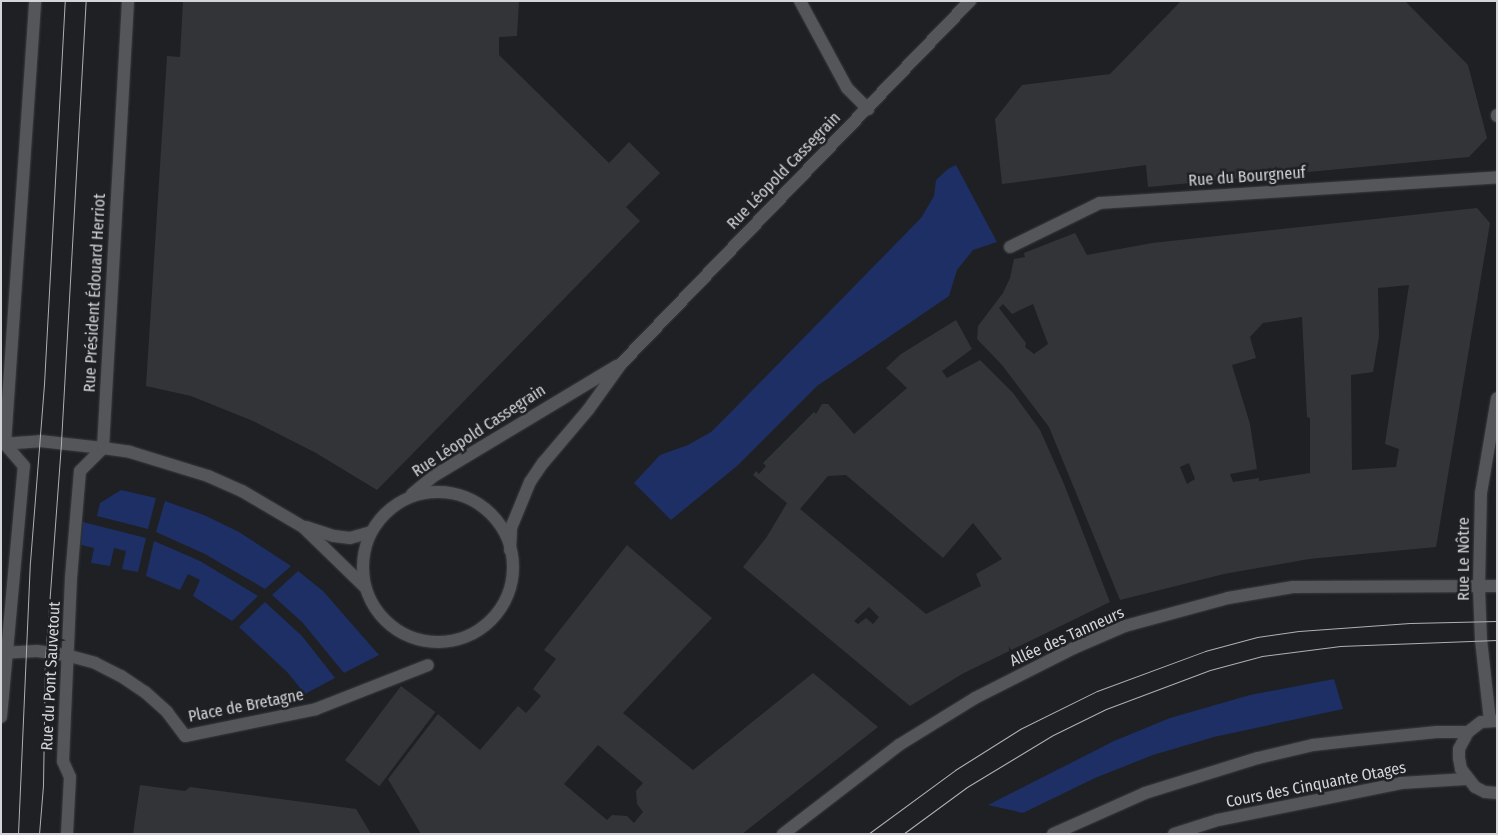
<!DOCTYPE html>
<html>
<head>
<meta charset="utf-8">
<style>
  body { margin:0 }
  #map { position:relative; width:1498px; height:835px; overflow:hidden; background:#1e2024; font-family:"Fira Sans Condensed",sans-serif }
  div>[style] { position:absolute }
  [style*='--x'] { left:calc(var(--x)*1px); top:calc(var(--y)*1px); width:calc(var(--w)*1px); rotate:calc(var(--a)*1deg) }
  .green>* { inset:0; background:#1d2f64 }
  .building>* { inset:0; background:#323438; transform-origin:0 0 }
  .roads { filter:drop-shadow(0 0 1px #393b3e) drop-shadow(0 0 1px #393b3e) }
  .pedestrian>* { height:12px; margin:-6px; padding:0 6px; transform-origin:6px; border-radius:6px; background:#54565a }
  .minor>* { height:12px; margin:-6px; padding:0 6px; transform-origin:6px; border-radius:6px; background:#54565a }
  .tertiary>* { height:12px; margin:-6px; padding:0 6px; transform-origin:6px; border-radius:6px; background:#54565a }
  .secondary>* { height:12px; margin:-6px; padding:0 6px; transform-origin:6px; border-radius:6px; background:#54565a }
  .secondary>.ring { margin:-6px; padding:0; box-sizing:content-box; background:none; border:12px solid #54565a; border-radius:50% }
  .tram>* { height:1px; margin:-0.5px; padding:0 0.5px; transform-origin:0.5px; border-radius:0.5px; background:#aeb0b3 }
  span { translate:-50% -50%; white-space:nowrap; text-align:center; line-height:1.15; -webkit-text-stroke:5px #1e2024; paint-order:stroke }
  .street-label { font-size:16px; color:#d4d5d8 }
  .frame { position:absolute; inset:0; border:2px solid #d4d5d8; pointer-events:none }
</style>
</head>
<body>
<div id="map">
  <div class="green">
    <div style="clip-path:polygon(956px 165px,997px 242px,973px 250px,957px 270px,949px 296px,817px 386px,737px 466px,671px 520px,634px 483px,660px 455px,688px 445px,711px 432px,733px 410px,921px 218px,934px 196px,936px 180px,948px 169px)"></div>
    <div style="clip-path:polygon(121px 490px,156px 498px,148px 529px,97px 516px,100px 503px)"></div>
    <div style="clip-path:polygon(165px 501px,204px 515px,239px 532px,291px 566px,265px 589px,205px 554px,156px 532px)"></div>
    <div style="clip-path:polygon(83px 522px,146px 538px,138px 572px,122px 569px,126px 551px,114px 548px,110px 566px,91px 563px,94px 548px,81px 545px)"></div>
    <div style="clip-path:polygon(154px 541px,200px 561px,258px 596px,232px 621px,193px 596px,200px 580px,188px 574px,180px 590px,146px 576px)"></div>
    <div style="clip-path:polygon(298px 571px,323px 591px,379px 655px,344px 673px,302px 622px,272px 595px)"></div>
    <div style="clip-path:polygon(265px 602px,302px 636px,335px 678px,305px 694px,288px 673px,239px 627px)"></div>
    <div style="clip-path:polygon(1334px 679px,1343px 709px,1214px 737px,1153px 755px,1095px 778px,1023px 813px,988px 805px,1114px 741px,1170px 718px,1250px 695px)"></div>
  </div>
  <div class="building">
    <div style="clip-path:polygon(183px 1px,519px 1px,517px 36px,499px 37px,499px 55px,609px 163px,629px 142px,660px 173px,626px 207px,640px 221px,377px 490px,316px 453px,253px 421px,191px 396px,146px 386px,167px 56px,180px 57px)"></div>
    <div style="clip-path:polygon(1181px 1px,1405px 1px,1468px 65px,1487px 138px,1469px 157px,1148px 187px,1146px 165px,1002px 184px,995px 119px,1022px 85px,1110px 74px)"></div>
    <div style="clip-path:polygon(evenodd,1477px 208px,1490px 223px,1436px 547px,1309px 559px,1224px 574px,1120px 600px,1049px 427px,1002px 365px,977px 339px,978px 326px,1003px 293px,1010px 278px,1014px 259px,1025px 257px,1024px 253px,1075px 233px,1087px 255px,1152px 243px,1477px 208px,1409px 285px,1385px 444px,1399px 449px,1396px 467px,1352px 470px,1351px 375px,1373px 372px,1379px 336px,1378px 288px,1409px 285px,1477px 208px,1003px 304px,1012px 314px,1033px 304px,1048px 344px,1034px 354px,1025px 347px,1026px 343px,999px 308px,1003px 304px,1477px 208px,1302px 317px,1307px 417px,1310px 418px,1310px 473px,1259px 481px,1259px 478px,1233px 482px,1230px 474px,1257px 469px,1250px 424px,1232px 365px,1256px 358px,1250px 337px,1263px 323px,1302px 317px,1477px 208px,1189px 463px,1195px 479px,1187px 484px,1180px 467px,1189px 463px)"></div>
    <div style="clip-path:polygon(evenodd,956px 320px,972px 349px,942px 371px,947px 378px,980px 360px,1013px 393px,1040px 430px,1064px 484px,1110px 602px,962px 674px,910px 706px,743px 567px,766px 538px,787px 503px,753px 475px,756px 471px,759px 474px,766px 466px,763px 463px,814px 412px,816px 414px,822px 404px,828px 404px,854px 434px,907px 388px,886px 368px,901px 354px,956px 320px,846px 475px,943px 558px,973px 523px,1002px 559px,976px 574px,981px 586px,926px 614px,800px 509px,828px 476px,846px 475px,956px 320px,869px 607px,879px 617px,873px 624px,866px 618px,858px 624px,854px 621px,869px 607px)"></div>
    <div style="clip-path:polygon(evenodd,627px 545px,712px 618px,623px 713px,693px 770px,813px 673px,878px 727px,742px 834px,421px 834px,388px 779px,438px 714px,480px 750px,518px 706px,526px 713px,541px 696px,533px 689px,556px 659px,544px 650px,627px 545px,598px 745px,643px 783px,636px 791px,637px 804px,643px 812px,634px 823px,627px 816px,612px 815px,607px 820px,564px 784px,598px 745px)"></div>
    <div style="left:401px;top:686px;width:43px;height:93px;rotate:37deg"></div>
    <div style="clip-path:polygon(140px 785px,185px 791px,190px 787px,356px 809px,371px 834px,133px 834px)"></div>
  </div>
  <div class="roads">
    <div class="pedestrian">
      <div style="--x:1497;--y:115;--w:1;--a:90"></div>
      <div style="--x:1;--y:653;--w:36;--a:-3"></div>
      <div style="--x:37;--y:651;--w:29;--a:8"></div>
      <div style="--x:66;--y:655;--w:30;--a:15"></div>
      <div style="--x:95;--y:663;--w:29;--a:27"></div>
      <div style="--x:121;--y:676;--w:29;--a:34"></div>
      <div style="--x:145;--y:692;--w:30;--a:42"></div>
      <div style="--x:167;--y:712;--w:30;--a:53"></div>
      <div style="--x:185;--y:736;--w:134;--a:-11.6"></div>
      <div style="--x:316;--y:709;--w:120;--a:-21.4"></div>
      <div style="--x:1;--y:717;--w:252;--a:-84.8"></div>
      <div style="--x:24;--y:466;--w:29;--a:-131"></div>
      <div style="--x:67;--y:834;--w:57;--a:-87"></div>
      <div style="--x:70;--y:777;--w:17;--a:-114"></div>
      <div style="--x:63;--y:761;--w:183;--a:-87.5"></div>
      <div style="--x:71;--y:578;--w:107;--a:-85.2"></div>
      <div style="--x:80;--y:471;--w:33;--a:-45"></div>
      <div style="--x:783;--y:834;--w:146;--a:-37.5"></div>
      <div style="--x:899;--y:745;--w:89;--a:-31.7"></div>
      <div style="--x:975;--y:698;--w:111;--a:-26.8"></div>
      <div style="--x:1074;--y:648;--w:56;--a:-23.3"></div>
      <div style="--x:1125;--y:626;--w:107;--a:-15.2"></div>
      <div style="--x:1228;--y:598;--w:66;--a:-9.6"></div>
      <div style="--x:1293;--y:587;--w:204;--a:-0.3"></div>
    </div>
    <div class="minor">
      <div style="--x:800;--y:1;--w:99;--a:61.6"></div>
      <div style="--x:847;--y:88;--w:30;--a:45"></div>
      <div style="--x:1010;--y:247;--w:100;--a:-26.1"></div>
      <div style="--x:1100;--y:203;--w:398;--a:-3.7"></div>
      <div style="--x:1490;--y:721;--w:81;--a:-96.3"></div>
      <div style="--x:1481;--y:640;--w:53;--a:-92.2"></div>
      <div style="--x:1479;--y:587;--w:94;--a:-88.8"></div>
      <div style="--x:1481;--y:493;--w:96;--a:-80.4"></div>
      <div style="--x:1497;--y:721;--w:16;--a:176"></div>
      <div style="--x:1481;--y:722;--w:16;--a:142"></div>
      <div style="--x:1468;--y:732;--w:19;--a:118"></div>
      <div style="--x:1459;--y:749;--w:9;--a:90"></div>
      <div style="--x:1459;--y:758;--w:11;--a:80"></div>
      <div style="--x:1461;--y:769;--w:23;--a:52"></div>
      <div style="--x:1475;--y:787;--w:11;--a:27"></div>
      <div style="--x:1485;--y:792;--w:12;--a:5"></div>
      <div style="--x:1053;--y:834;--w:101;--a:-24"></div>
      <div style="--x:1145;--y:793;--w:118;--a:-17.2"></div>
      <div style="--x:1258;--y:758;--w:57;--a:-13.3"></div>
      <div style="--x:1313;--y:745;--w:45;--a:-6.3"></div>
      <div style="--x:1358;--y:740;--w:79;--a:-5.8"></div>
      <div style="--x:1437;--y:732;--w:31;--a:0"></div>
      <div style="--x:1174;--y:834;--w:46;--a:-17.7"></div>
      <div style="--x:1218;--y:820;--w:187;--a:-11.4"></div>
      <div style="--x:1401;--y:783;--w:65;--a:-3.5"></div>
    </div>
    <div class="tertiary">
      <div style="--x:5;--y:444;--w:444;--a:-86.1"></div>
      <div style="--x:103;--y:448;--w:448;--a:-86.8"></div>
    </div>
    <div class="secondary">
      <div style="--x:1;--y:444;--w:39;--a:-4"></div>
      <div style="--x:40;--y:441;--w:63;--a:6.3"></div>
      <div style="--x:103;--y:448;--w:27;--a:8"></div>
      <div style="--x:130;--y:452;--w:82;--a:17.1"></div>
      <div style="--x:208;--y:476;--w:37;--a:24"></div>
      <div style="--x:242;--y:491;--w:71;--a:30.5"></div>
      <div style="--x:303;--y:527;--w:86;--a:44.1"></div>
      <div class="ring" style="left:363px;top:492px;width:138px;height:138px"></div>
      <div style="--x:412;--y:494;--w:26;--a:-40"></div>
      <div style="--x:432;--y:477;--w:216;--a:-31"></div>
      <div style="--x:306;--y:527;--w:29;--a:18"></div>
      <div style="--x:334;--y:536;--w:16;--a:7"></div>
      <div style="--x:350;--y:538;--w:22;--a:-16"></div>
      <div style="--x:510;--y:550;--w:22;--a:-87"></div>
      <div style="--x:511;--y:528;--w:50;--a:-67.6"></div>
      <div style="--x:530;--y:482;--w:23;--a:-56"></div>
      <div style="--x:543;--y:463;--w:70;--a:-49.7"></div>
      <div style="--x:588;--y:410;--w:57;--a:-54.3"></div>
      <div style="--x:621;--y:364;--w:504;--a:-46.13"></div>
    </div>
  </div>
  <div class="tram">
    <div style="--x:18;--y:834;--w:272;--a:-87.5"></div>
    <div style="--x:30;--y:562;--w:179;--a:-85.5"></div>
    <div style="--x:44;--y:384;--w:384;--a:-86.9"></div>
    <div style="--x:39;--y:834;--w:49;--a:-85.3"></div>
    <div style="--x:43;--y:785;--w:124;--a:-89.1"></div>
    <div style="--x:45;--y:661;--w:220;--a:-85.8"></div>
    <div style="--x:61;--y:442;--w:442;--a:-86.8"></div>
    <div style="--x:868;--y:834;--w:108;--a:-36.3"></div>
    <div style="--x:955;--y:770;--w:77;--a:-32.2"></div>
    <div style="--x:1020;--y:729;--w:86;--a:-26.3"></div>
    <div style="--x:1097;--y:691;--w:115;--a:-20.3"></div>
    <div style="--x:1205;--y:651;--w:54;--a:-15.1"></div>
    <div style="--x:1257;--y:637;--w:42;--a:-8.1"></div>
    <div style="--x:1299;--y:631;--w:111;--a:-4.1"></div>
    <div style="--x:1410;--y:623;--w:87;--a:-1.3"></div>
    <div style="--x:903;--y:834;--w:79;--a:-36.3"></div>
    <div style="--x:967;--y:787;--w:100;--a:-31.2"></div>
    <div style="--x:1053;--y:735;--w:59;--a:-26.1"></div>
    <div style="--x:1106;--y:709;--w:111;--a:-20.6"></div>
    <div style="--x:1210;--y:670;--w:54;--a:-15.1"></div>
    <div style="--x:1262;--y:656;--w:79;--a:-7.3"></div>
    <div style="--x:1340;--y:646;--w:157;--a:-2.2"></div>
  </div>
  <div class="street-label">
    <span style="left:784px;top:171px;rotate:-46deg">Rue Léopold Cassegrain</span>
    <span style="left:1247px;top:177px;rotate:-4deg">Rue du Bourgneuf</span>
    <span style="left:95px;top:293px;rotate:-87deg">Rue Président Édouard Herriot</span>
    <span style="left:479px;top:431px;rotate:-33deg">Rue Léopold Cassegrain</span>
    <span style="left:1464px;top:559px;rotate:-90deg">Rue Le Nôtre</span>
    <span style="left:1067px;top:637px;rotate:-24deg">Allée des Tanneurs</span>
    <span style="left:51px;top:676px;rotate:-87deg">Rue du Pont Sauvetout</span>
    <span style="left:246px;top:706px;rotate:-11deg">Place de Bretagne</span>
    <span style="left:1316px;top:785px;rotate:-11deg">Cours des Cinquante Otages</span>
  </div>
  <div class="frame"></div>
</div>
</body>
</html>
